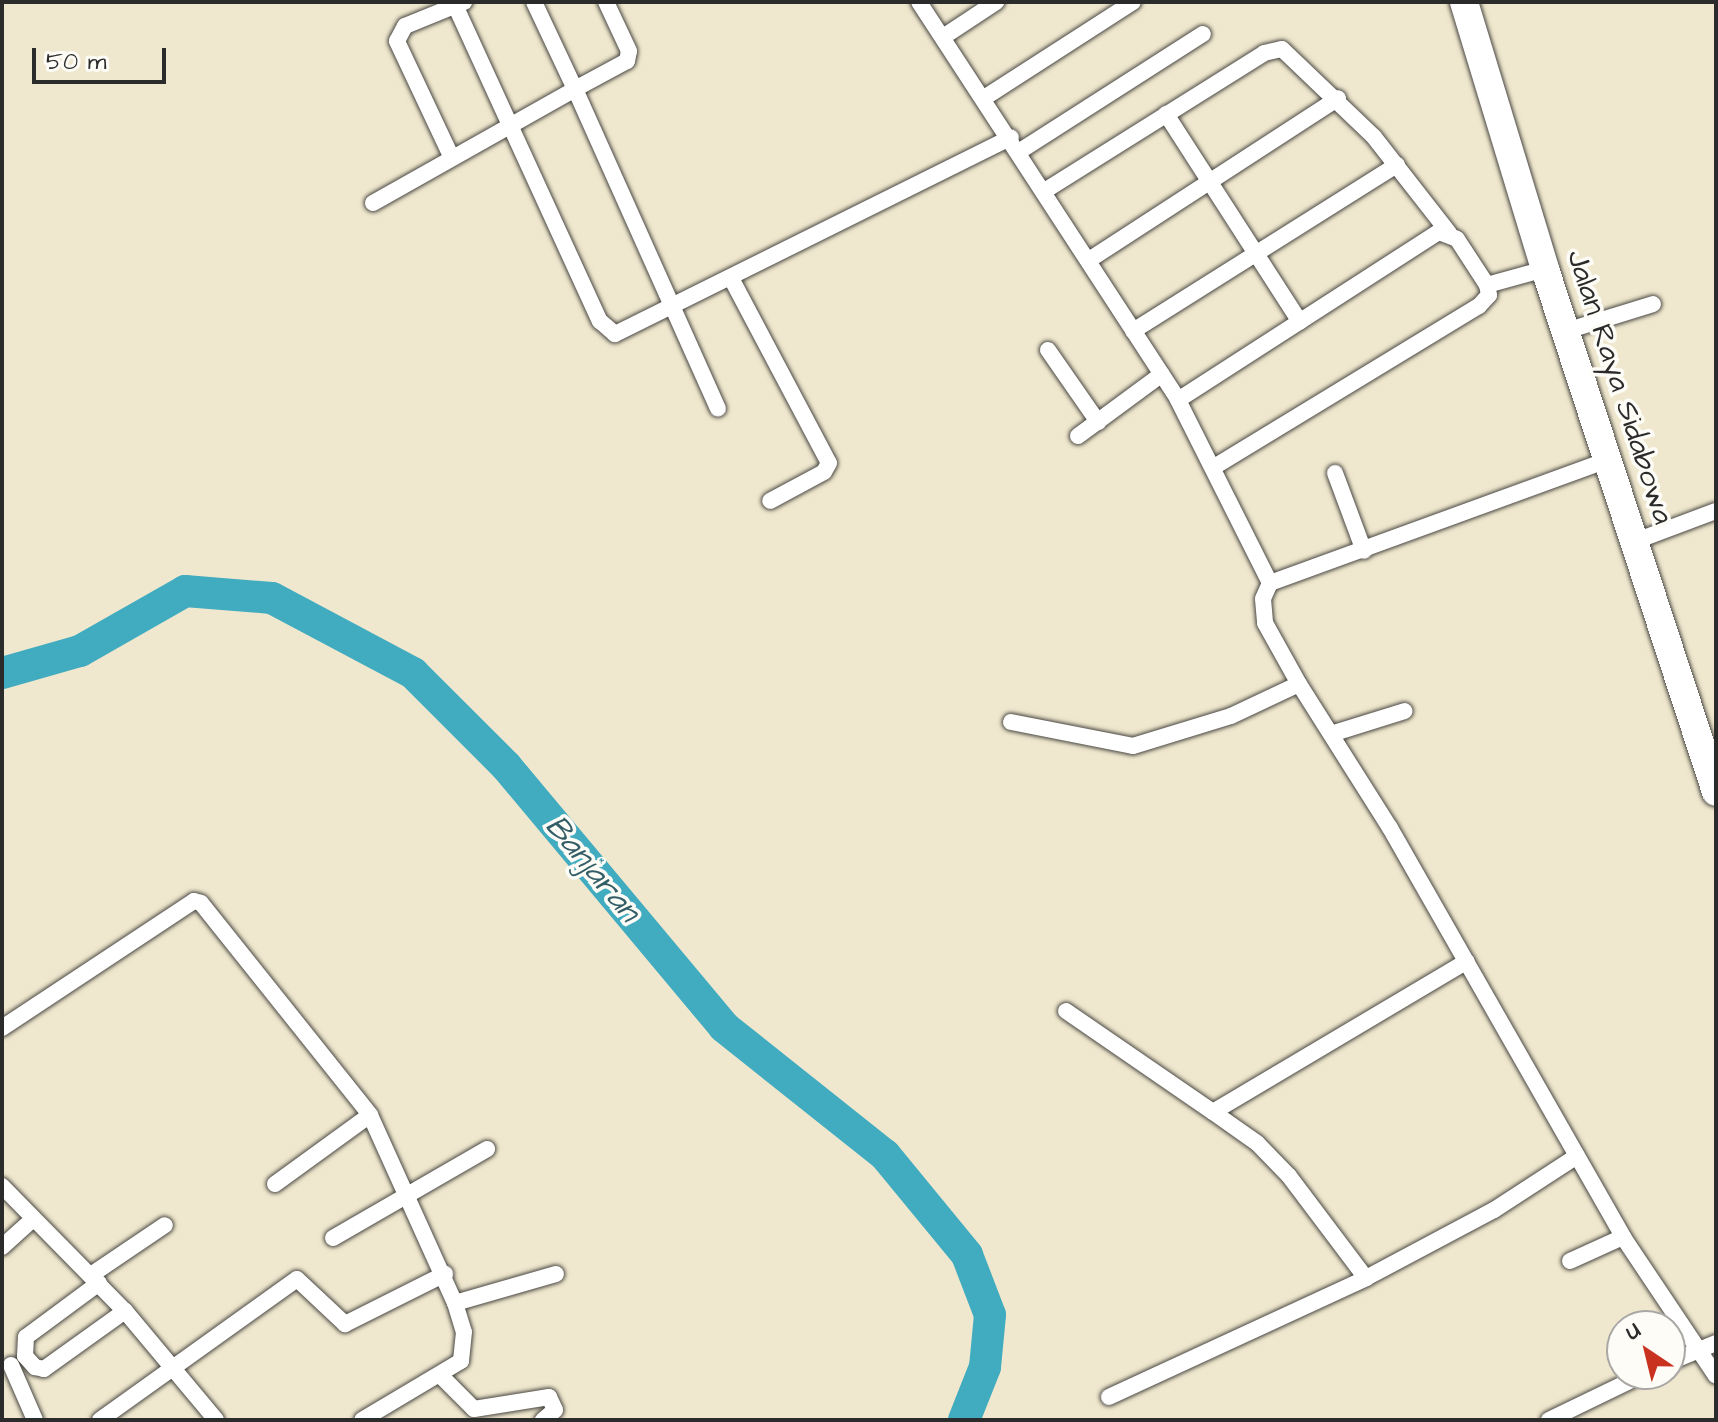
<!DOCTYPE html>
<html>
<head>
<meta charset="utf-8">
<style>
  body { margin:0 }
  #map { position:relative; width:1718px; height:1422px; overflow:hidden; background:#f0e8ce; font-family:"Architects Daughter",sans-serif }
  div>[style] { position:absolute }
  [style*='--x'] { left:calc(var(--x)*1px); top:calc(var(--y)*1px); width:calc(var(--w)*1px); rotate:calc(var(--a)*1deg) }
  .river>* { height:32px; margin:-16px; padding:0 16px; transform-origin:16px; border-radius:16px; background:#41abc0 }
  .roads { filter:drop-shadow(0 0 2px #494743) drop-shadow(0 0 2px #494743) }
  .minor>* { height:16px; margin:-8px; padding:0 8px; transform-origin:8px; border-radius:8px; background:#fff }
  .trunk>* { height:28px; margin:-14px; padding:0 14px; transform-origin:14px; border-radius:14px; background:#fff }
  span { translate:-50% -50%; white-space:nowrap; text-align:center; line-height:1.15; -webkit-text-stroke:7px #fdfcf7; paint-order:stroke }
  .street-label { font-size:30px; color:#2b2b2b }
  .water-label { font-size:32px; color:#345e67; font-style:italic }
  .frame { position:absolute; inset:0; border:4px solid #2b2b2b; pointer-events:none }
  .north { position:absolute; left:1606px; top:1310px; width:80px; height:80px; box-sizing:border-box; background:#fdfcf7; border:2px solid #a9a8a5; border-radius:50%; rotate:325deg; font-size:22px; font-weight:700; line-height:32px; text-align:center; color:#2b2b2b }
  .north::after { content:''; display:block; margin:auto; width:28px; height:36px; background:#c8321e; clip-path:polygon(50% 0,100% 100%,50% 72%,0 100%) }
  .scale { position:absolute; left:32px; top:48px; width:134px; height:36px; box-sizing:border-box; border:4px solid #2b2b2b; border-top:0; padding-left:10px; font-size:24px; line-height:28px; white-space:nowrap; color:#2b2b2b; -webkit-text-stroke:6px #fdfcf7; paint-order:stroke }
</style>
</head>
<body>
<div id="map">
  <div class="river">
    <div style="--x:2;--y:673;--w:81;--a:-15.8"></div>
    <div style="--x:80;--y:651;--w:121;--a:-29.7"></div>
    <div style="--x:185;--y:591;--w:87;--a:4.6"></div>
    <div style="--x:272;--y:598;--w:160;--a:28"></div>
    <div style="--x:413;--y:673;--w:132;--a:45"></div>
    <div style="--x:506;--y:766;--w:340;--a:50.1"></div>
    <div style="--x:724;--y:1027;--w:206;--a:38.5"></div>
    <div style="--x:885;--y:1155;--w:129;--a:50.6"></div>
    <div style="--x:967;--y:1255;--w:64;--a:69"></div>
    <div style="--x:990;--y:1315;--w:52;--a:95.5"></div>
    <div style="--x:985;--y:1367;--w:57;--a:111.6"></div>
  </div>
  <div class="roads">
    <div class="minor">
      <div style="--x:534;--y:2;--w:96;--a:64.8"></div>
      <div style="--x:575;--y:89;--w:59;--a:-28.3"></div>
      <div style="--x:627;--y:61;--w:10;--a:-79"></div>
      <div style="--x:629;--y:51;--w:54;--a:-115.1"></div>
      <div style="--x:919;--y:2;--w:475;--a:56.9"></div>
      <div style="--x:1178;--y:400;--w:205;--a:63.3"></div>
      <div style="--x:1270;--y:583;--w:363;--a:-20"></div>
      <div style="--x:455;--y:5;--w:348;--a:65.4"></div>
      <div style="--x:600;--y:321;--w:20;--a:41"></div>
      <div style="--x:615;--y:334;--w:442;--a:-26.4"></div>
      <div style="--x:943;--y:37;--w:64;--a:-33.4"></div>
      <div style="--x:984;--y:98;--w:177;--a:-32.8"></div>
      <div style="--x:1166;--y:114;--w:247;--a:57.2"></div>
      <div style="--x:1020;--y:151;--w:217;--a:-32.6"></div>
      <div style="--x:451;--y:156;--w:127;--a:-115.2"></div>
      <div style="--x:397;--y:41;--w:17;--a:-62"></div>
      <div style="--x:405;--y:26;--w:64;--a:-22.1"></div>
      <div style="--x:1046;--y:190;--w:257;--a:-32.1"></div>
      <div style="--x:1264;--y:53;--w:18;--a:-13"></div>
      <div style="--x:1282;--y:49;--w:127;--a:43.7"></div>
      <div style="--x:1374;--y:137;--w:122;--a:52"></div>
      <div style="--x:373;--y:203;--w:232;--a:-29.4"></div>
      <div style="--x:575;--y:89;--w:350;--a:65.9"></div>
      <div style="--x:1089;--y:260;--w:297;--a:-33"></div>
      <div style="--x:731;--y:278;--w:209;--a:62.1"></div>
      <div style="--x:829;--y:463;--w:10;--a:119"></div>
      <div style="--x:824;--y:472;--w:61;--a:151.8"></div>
      <div style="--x:1133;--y:331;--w:312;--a:-32.2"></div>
      <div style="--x:1566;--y:331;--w:91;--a:-17.2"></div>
      <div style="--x:1048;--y:350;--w:88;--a:55.2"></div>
      <div style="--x:1178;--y:400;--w:310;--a:-32.8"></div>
      <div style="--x:1439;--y:232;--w:19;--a:21"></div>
      <div style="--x:1457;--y:239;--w:55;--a:56.9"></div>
      <div style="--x:1487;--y:285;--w:60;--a:-15.4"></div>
      <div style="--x:1078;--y:436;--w:104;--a:-36.4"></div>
      <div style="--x:1214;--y:467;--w:310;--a:-31.3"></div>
      <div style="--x:1479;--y:306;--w:15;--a:-48"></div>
      <div style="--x:1489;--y:295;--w:10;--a:-101"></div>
      <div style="--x:1335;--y:473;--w:83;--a:69.6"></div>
      <div style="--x:1636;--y:541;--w:85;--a:-20.6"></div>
      <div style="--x:1270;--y:583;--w:17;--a:114"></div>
      <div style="--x:1263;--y:599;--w:24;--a:85"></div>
      <div style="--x:1265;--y:623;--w:70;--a:60.9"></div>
      <div style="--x:1299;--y:684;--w:170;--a:57.7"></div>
      <div style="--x:1390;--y:828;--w:471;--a:60.3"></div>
      <div style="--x:1623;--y:1237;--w:167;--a:56.2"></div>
      <div style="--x:1011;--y:722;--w:124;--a:11.1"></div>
      <div style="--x:1133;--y:746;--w:102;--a:-17"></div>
      <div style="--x:1231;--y:716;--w:75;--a:-25.2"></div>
      <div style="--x:1331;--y:734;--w:77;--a:-17.3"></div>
      <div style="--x:1066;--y:1011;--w:178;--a:34.5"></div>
      <div style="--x:1213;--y:1112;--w:295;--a:-30.7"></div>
      <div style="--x:2;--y:1028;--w:230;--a:-33.5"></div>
      <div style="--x:194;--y:901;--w:7;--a:16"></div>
      <div style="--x:201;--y:903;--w:271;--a:51.4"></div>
      <div style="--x:370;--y:1115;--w:206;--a:65.7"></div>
      <div style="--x:455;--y:1303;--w:30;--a:73"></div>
      <div style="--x:464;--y:1332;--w:29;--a:96"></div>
      <div style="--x:461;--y:1361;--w:115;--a:149.2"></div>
      <div style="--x:1213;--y:1112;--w:54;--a:35.2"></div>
      <div style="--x:1257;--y:1143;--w:46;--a:45.9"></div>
      <div style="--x:1289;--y:1176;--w:128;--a:53"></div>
      <div style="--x:1366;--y:1278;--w:145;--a:-28"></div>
      <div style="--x:1494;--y:1210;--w:99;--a:-33"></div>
      <div style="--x:275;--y:1184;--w:117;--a:-36"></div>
      <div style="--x:2;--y:1186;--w:175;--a:45.5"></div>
      <div style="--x:125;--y:1311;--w:142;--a:50.1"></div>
      <div style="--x:333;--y:1238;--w:178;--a:-30"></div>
      <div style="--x:2;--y:1247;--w:42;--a:-42.1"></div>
      <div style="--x:1570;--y:1261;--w:58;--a:-24.4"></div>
      <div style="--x:91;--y:1275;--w:89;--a:-34"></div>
      <div style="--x:99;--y:1283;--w:91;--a:143.5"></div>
      <div style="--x:26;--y:1337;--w:19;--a:93"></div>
      <div style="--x:25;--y:1356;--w:15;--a:48"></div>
      <div style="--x:35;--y:1367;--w:9;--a:13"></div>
      <div style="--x:44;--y:1369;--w:100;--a:-35.6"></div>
      <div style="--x:455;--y:1303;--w:105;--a:-16"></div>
      <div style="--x:1670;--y:1362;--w:50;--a:-22.4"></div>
      <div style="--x:11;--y:1365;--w:60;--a:66.4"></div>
      <div style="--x:442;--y:1377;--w:45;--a:45"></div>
      <div style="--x:474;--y:1409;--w:76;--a:-9.1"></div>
      <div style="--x:549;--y:1397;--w:14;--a:65"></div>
      <div style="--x:555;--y:1410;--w:16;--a:140"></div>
      <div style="--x:1109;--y:1397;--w:283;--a:-24.8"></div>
      <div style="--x:100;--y:1420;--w:242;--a:-35.6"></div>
      <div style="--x:297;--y:1279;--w:66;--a:43.2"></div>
      <div style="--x:345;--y:1324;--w:112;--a:-26.6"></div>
      <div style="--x:1549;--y:1420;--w:106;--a:-25.8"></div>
    </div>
    <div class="trunk">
      <div style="--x:1464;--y:2;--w:279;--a:73.1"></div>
      <div style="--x:1545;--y:269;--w:550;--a:71.89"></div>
    </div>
  </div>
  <div class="street-label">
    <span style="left:1620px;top:387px;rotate:72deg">Jalan Raya Sidabowa</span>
  </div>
  <div class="water-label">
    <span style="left:592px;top:869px;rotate:50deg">Banjaran</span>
  </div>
  <div class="frame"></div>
  <div class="north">U</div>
  <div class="scale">50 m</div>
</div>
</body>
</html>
